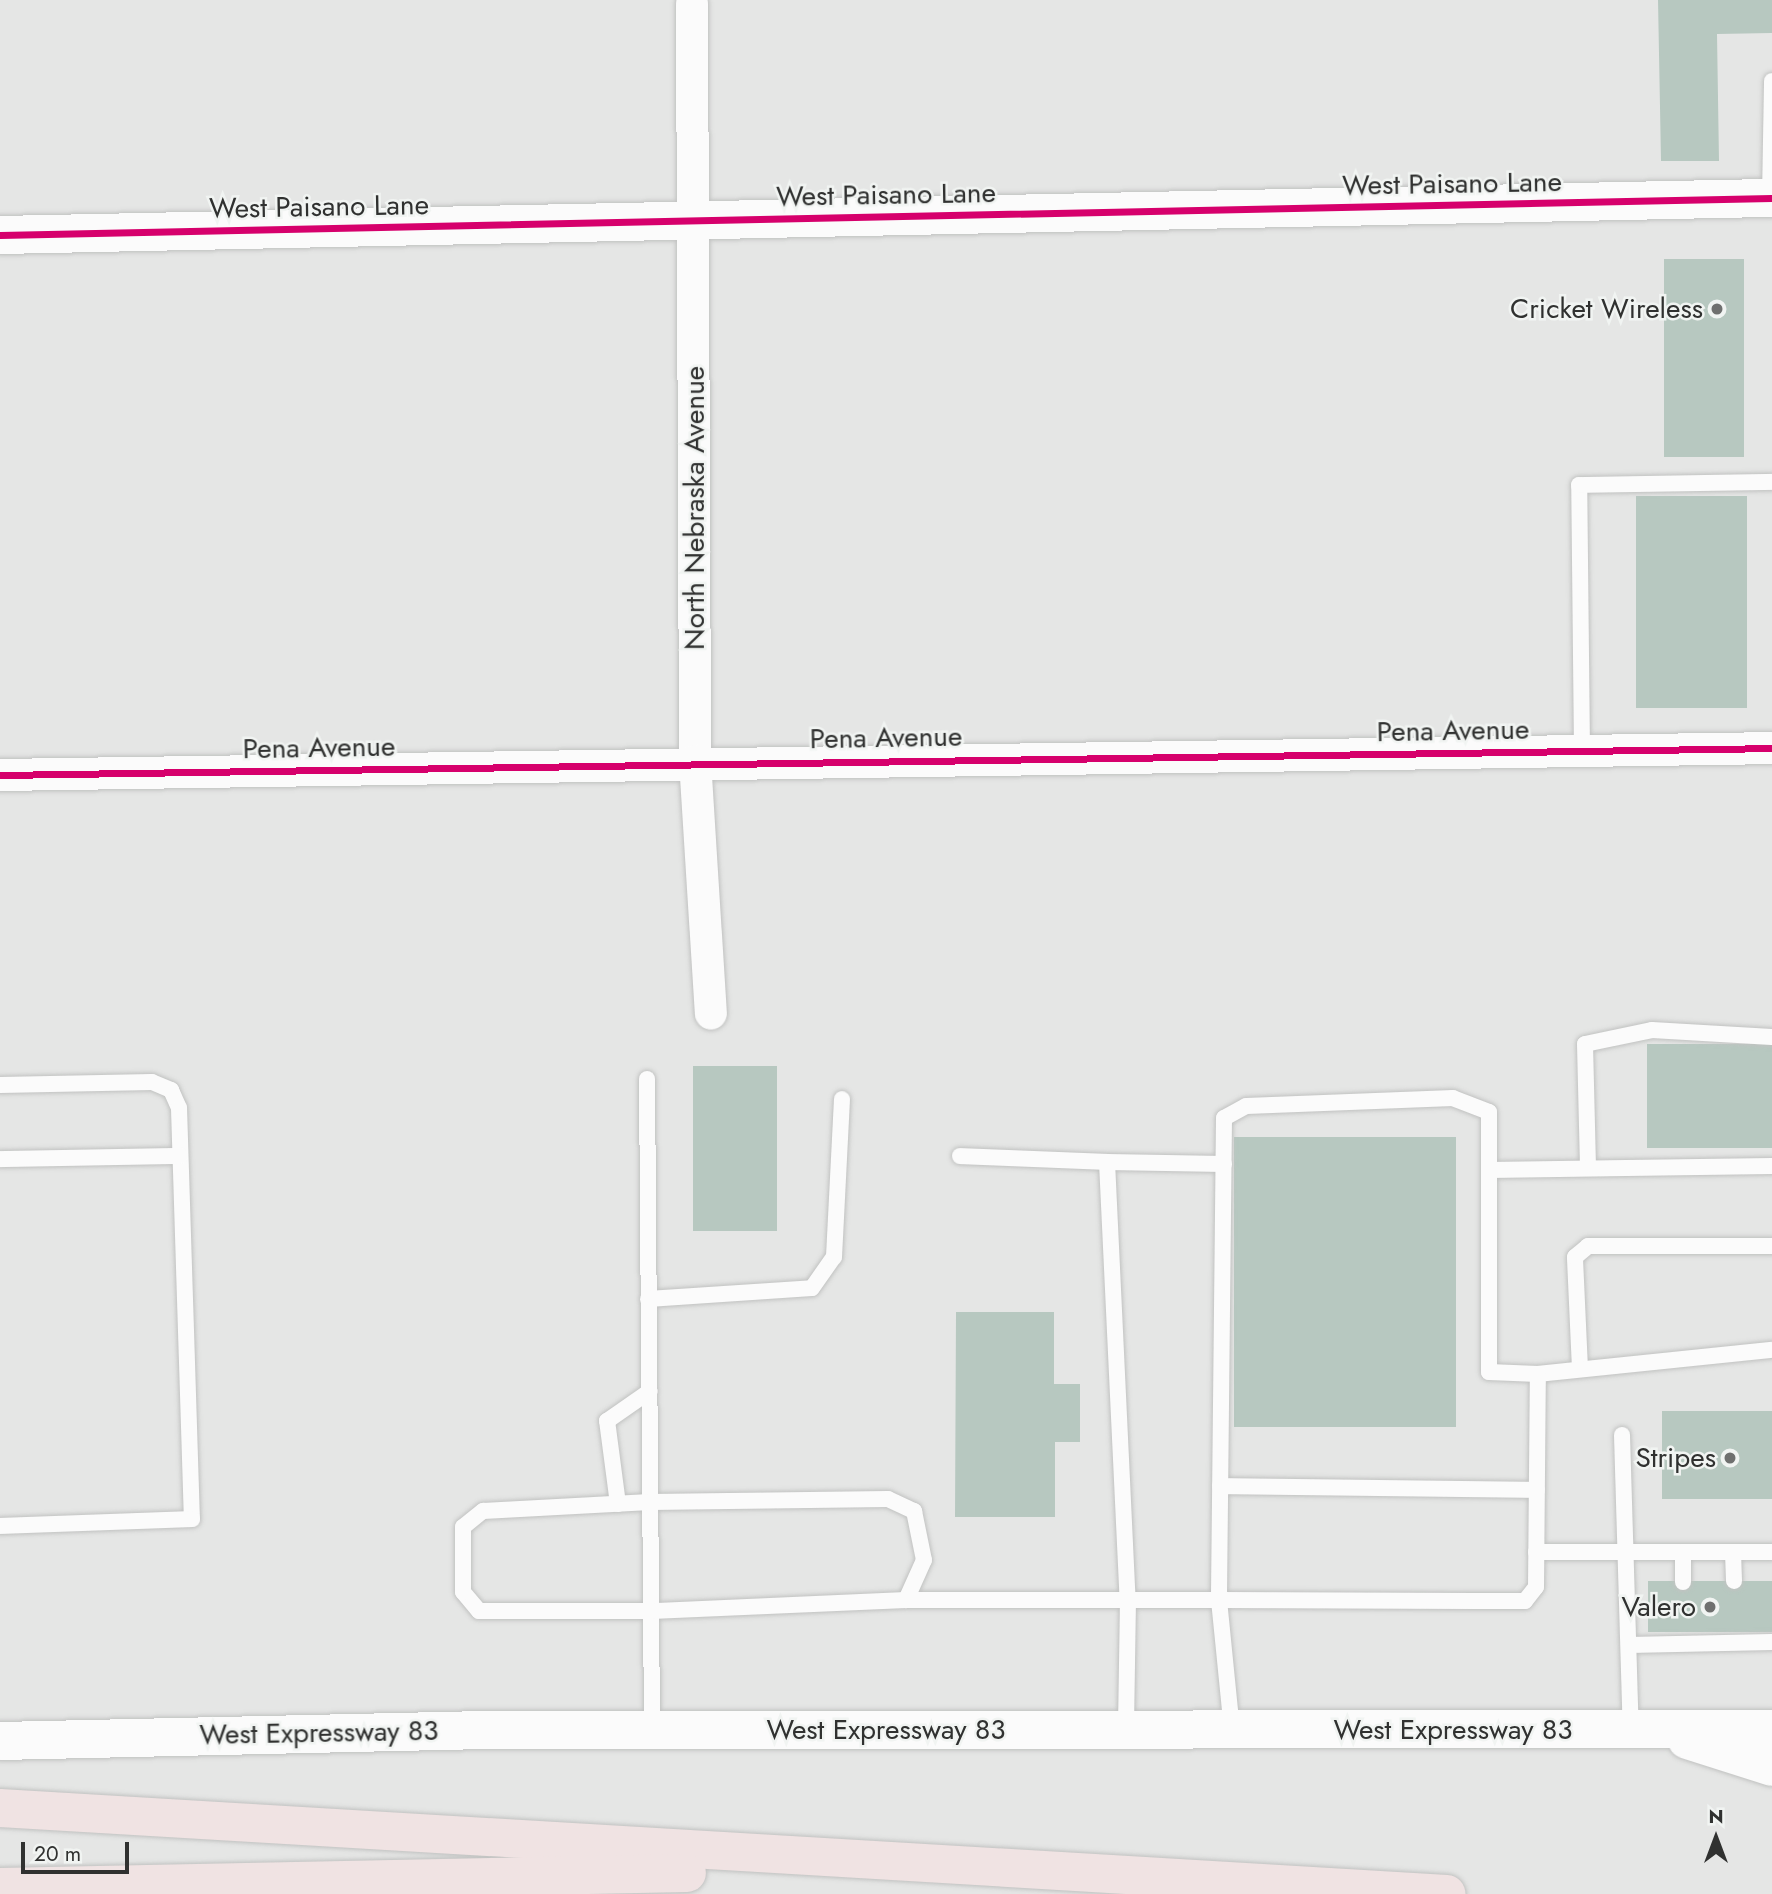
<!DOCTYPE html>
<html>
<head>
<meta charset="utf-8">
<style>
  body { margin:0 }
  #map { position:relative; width:1772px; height:1894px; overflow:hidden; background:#e5e6e5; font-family:Jost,sans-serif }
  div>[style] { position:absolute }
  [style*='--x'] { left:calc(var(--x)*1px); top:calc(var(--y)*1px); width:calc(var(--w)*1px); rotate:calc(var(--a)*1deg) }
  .building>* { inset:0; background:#b7c8c0; transform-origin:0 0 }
  .roads { filter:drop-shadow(0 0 2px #c1c2c1) drop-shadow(0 0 2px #c1c2c1) }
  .lane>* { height:16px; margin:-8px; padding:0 8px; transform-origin:8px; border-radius:8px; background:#fbfbfb }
  .street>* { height:32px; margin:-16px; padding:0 16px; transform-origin:16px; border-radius:16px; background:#fbfbfb }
  .secondary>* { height:38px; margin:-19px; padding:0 19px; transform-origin:19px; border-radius:19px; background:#fbfbfb }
  .highway>* { height:38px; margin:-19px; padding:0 19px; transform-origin:19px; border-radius:19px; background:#f0e3e3 }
  .cycleway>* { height:7px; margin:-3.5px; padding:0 3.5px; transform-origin:3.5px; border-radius:3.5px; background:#d6006c }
  .dots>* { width:19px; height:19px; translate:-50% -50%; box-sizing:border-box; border:4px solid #f1f4f2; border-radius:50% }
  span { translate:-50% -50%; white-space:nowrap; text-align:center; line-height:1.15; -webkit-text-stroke:5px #f1f4f2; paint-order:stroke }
  .street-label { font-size:28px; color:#303130 }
  .poi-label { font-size:28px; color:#303130 }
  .right { translate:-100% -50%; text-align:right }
  .north { position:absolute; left:1681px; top:1803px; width:70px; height:70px; -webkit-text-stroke:5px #f1f4f2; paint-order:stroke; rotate:0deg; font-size:19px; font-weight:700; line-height:28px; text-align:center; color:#303130 }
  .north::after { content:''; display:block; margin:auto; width:24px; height:32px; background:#303130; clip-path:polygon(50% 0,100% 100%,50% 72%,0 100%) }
  .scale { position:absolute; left:21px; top:1842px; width:108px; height:32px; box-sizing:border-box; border:4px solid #303130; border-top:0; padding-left:9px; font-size:21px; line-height:24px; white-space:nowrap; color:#303130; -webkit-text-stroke:5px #f1f4f2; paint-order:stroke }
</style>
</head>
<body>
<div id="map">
  <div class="building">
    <div style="clip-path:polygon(1658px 0,1772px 0,1772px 33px,1717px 34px,1719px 161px,1661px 161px)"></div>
    <div style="left:1664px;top:259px;width:80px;height:198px"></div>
    <div style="left:1636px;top:496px;width:111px;height:212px"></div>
    <div style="left:1647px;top:1044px;width:125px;height:104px"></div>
    <div style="left:693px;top:1066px;width:84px;height:165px"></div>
    <div style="left:1456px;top:1137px;width:290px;height:222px;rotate:90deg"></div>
    <div style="clip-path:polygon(956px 1312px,1054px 1312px,1054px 1384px,1080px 1384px,1080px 1442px,1055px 1442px,1055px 1517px,955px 1517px)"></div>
    <div style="left:1662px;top:1411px;width:110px;height:88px"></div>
    <div style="left:1772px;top:1581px;width:51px;height:124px;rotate:90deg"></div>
  </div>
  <div class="roads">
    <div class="lane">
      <div style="--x:1770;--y:198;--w:117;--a:-89"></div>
      <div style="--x:1582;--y:751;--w:266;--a:-90.6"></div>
      <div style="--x:1579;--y:485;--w:193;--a:-0.9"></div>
      <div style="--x:647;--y:1079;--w:651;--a:89.56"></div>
      <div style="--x:0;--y:1085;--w:152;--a:-1.1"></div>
      <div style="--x:152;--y:1082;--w:21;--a:23"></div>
      <div style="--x:171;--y:1090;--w:20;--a:66"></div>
      <div style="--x:179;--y:1108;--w:411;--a:88.2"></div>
      <div style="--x:192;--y:1519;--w:192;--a:177.9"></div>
      <div style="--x:960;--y:1156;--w:147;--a:2.3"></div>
      <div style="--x:1107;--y:1162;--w:439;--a:87.3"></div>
      <div style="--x:1128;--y:1600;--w:130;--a:90.9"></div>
      <div style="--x:0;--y:1159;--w:180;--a:-1"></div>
      <div style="--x:1107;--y:1162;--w:117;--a:1"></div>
      <div style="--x:1588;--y:1167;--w:123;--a:-91.4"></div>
      <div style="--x:1585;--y:1044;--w:68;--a:-11.8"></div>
      <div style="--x:1652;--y:1030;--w:120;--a:3.3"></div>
      <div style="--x:1489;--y:1170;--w:283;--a:-0.8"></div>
      <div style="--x:648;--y:1299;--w:164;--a:-3.8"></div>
      <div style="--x:812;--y:1288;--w:38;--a:-55"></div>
      <div style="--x:834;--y:1257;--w:158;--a:-87.1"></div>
      <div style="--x:1580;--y:1369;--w:112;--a:-92.6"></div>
      <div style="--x:1575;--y:1257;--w:17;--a:-40"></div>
      <div style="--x:1588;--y:1246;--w:184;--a:0"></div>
      <div style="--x:1538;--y:1374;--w:235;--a:-5.9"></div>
      <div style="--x:1622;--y:1435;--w:295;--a:88.3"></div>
      <div style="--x:1220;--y:1486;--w:317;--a:0.7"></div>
      <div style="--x:888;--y:1499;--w:29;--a:25"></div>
      <div style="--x:914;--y:1511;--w:50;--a:78.5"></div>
      <div style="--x:924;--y:1560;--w:44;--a:114.2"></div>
      <div style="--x:906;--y:1600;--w:255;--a:177.5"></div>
      <div style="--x:651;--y:1611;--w:172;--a:180"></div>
      <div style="--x:479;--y:1611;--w:25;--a:-130"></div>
      <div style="--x:463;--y:1592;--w:65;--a:-90"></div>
      <div style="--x:463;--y:1527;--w:26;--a:-39"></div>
      <div style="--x:483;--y:1511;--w:167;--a:-3.1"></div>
      <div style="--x:650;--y:1502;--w:238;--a:-0.7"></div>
      <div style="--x:618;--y:1504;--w:84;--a:-97.5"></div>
      <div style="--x:607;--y:1421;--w:52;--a:-34.9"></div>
      <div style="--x:1536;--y:1552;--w:236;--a:0"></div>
      <div style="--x:1683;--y:1552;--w:30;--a:90"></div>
      <div style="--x:1733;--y:1552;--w:29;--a:88"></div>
      <div style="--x:906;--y:1600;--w:313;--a:0"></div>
      <div style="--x:1219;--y:1600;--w:306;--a:0.2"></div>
      <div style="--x:1525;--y:1601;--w:18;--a:-52"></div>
      <div style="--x:1536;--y:1587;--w:213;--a:-89.5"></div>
      <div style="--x:1538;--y:1374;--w:49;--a:-177.7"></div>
      <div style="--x:1489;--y:1372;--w:260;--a:-90"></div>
      <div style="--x:1489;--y:1112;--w:39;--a:-159"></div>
      <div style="--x:1453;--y:1098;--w:207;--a:177.8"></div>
      <div style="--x:1246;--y:1106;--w:25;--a:151"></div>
      <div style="--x:1224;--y:1118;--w:482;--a:90.6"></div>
      <div style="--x:1219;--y:1600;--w:131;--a:84.3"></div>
      <div style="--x:1629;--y:1645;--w:143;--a:-1.2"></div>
    </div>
    <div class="street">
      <div style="--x:692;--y:4;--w:757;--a:89.77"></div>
      <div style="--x:695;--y:761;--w:253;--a:86.4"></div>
      <div style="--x:0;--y:775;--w:1772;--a:-0.87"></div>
    </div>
    <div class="secondary">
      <div style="--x:0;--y:235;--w:1772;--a:-1.2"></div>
      <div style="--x:1687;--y:1740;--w:89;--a:17.6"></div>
      <div style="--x:0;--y:1741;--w:479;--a:-1.3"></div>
      <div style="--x:479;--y:1730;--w:1293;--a:-0.04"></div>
    </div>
    <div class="highway">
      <div style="--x:0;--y:1808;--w:1449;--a:3.4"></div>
      <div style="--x:0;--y:1887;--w:687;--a:-1.17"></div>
    </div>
  </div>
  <div class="cycleway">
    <div style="--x:0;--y:235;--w:1772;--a:-1.2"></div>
    <div style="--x:0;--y:775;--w:1772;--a:-0.87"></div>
  </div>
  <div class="dots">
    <div style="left:1717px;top:309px;background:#6f706f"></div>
    <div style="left:1730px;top:1458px;background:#6f706f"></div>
    <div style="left:1710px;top:1607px;background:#6f706f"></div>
  </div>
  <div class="street-label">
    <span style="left:1452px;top:184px;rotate:-1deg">West Paisano Lane</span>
    <span style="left:886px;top:195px;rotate:-1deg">West Paisano Lane</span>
    <span style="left:319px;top:207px;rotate:-1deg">West Paisano Lane</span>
    <span style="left:695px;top:508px;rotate:-90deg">North Nebraska Avenue</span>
    <span style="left:1453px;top:731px;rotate:-1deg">Pena Avenue</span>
    <span style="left:886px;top:738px;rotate:-1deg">Pena Avenue</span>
    <span style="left:319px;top:748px;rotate:-1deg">Pena Avenue</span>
    <span style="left:886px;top:1730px">West Expressway 83</span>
    <span style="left:1453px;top:1730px">West Expressway 83</span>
    <span style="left:319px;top:1733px;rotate:-1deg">West Expressway 83</span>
  </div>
  <div class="poi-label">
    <span class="right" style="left:1703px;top:309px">Cricket Wireless</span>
    <span class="right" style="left:1716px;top:1458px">Stripes</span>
    <span class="right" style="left:1696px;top:1607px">Valero</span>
  </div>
  <div class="north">N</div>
  <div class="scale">20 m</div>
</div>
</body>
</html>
